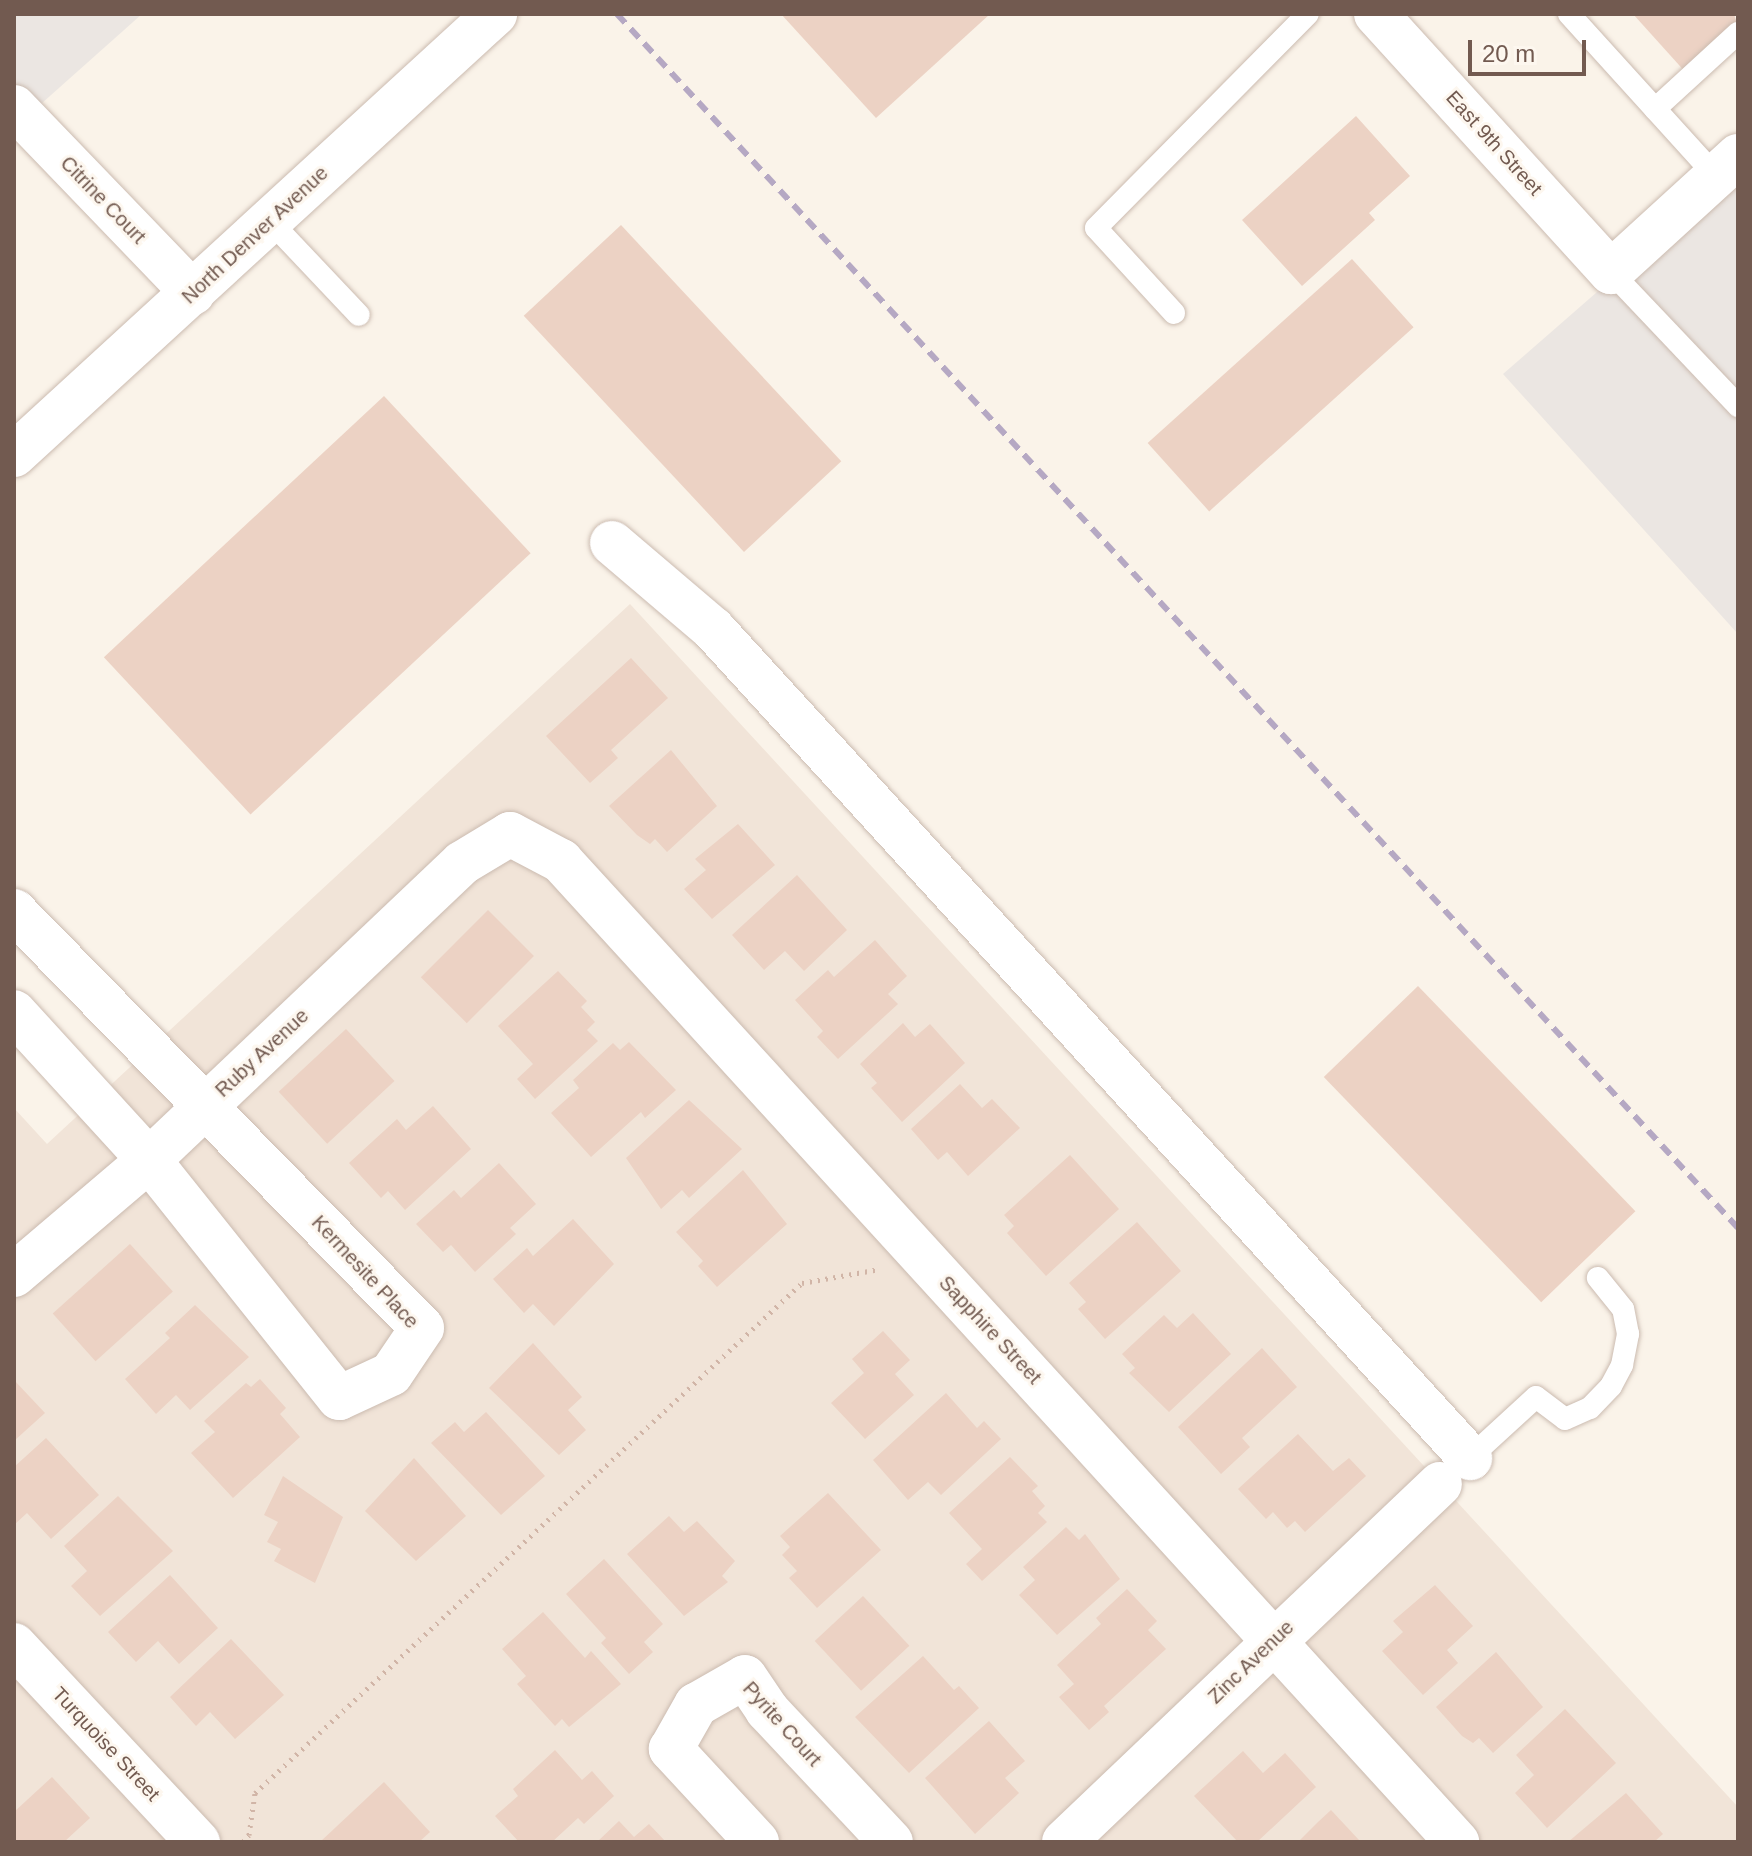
<!DOCTYPE html>
<html>
<head>
<meta charset="utf-8">
<style>
  body { margin:0 }
  #map { position:relative; width:1752px; height:1856px; overflow:hidden; background:#faf3e9; font-family:Helvetica,sans-serif }
  div>[style] { position:absolute }
  [style*='--x'] { left:calc(var(--x)*1px); top:calc(var(--y)*1px); width:calc(var(--w)*1px); rotate:calc(var(--a)*1deg) }
  .residential>* { inset:0; background:#f1e4d8 }
  .industrial>* { inset:0; background:#ebe6e2 }
  .building>* { inset:0; background:#ecd2c4; transform-origin:0 0 }
  .path>* { height:5px; margin-top:-2.5px; transform-origin:0; background:repeating-linear-gradient(90deg,#d1b5a7 0 2px,transparent 0 8px) }
  .roads { filter:drop-shadow(0 0 2px #cbbbb0) drop-shadow(0 0 2px #cbbbb0) }
  .service>* { height:22px; margin:-11px; padding:0 11px; transform-origin:11px; border-radius:11px; background:#fff }
  .minor>* { height:44px; margin:-22px; padding:0 22px; transform-origin:22px; border-radius:22px; background:#fff }
  .secondary>* { height:44px; margin:-22px; padding:0 22px; transform-origin:22px; border-radius:22px; background:#fff }
  .rail>* { height:6px; margin-top:-3px; transform-origin:0; background:repeating-linear-gradient(90deg,#b5a8c3 0 12px,transparent 0 20px) }
  span { translate:-50% -50%; white-space:nowrap; text-align:center; line-height:1.15; -webkit-text-stroke:6px #fdf7ef; paint-order:stroke }
  .street-label { font-size:20px; color:#725a50 }
  .frame { position:absolute; inset:0; border:16px solid #725a50; pointer-events:none }
  .scale { position:absolute; left:1468px; top:40px; width:118px; height:36px; box-sizing:border-box; border:4px solid #725a50; border-top:0; padding-left:10px; font-size:24px; line-height:28px; white-space:nowrap; color:#725a50; -webkit-text-stroke:6px #fdf7ef; paint-order:stroke }
</style>
</head>
<body>
<div id="map">
  <div class="residential">
    <div style="clip-path:polygon(630px 604px,1738px 1807px,1738px 1842px,14px 1842px,14px 1108px,47px 1144px)"></div>
  </div>
  <div class="industrial">
    <div style="clip-path:polygon(14px 14px,142px 14px,14px 128px)"></div>
    <div style="clip-path:polygon(1738px 169px,1738px 634px,1503px 374px)"></div>
  </div>
  <div class="building">
    <div style="clip-path:polygon(781px 14px,990px 14px,876px 118px)"></div>
    <div style="clip-path:polygon(1633px 14px,1734px 14px,1738px 28px,1688px 75px)"></div>
    <div style="clip-path:polygon(1356px 116px,1410px 176px,1369px 213px,1375px 220px,1302px 286px,1242px 220px)"></div>
    <div style="left:621px;top:225px;width:323px;height:133px;rotate:47deg"></div>
    <div style="left:1352px;top:259px;width:92px;height:275px;rotate:48deg"></div>
    <div style="left:384px;top:396px;width:215px;height:383px;rotate:47deg"></div>
    <div style="clip-path:polygon(631px 658px,668px 698px,611px 750px,618px 758px,590px 783px,546px 736px)"></div>
    <div style="clip-path:polygon(671px 750px,717px 806px,667px 852px,655px 839px,650px 844px,637px 835px,609px 806px)"></div>
    <div style="clip-path:polygon(738px 824px,775px 865px,712px 919px,684px 889px,706px 870px,695px 859px)"></div>
    <div style="clip-path:polygon(797px 875px,847px 930px,804px 971px,785px 951px,764px 970px,732px 935px)"></div>
    <div style="left:488px;top:910px;width:65px;height:95px;rotate:45deg"></div>
    <div style="clip-path:polygon(875px 940px,907px 976px,888px 994px,898px 1004px,838px 1059px,817px 1037px,823px 1031px,795px 1000px,828px 970px,834px 977px)"></div>
    <div style="clip-path:polygon(558px 971px,587px 1001px,581px 1007px,595px 1022px,587px 1030px,598px 1041px,535px 1099px,517px 1079px,533px 1064px,498px 1026px)"></div>
    <div style="left:1418px;top:986px;width:313px;height:131px;rotate:46deg"></div>
    <div style="clip-path:polygon(903px 1023px,915px 1037px,930px 1024px,965px 1063px,902px 1122px,871px 1088px,877px 1083px,860px 1064px)"></div>
    <div style="left:346px;top:1029px;width:71px;height:92px;rotate:47deg"></div>
    <div style="clip-path:polygon(629px 1042px,676px 1090px,645px 1118px,641px 1112px,591px 1157px,551px 1113px,579px 1088px,573px 1080px,613px 1043px,620px 1050px)"></div>
    <div style="clip-path:polygon(960px 1084px,982px 1108px,992px 1099px,1020px 1128px,968px 1176px,947px 1152px,938px 1160px,911px 1129px)"></div>
    <div style="clip-path:polygon(689px 1100px,742px 1149px,689px 1198px,682px 1190px,661px 1209px,626px 1158px)"></div>
    <div style="clip-path:polygon(433px 1106px,471px 1149px,405px 1210px,388px 1191px,381px 1198px,349px 1163px,397px 1119px,406px 1130px)"></div>
    <div style="clip-path:polygon(1070px 1155px,1119px 1209px,1046px 1276px,1007px 1233px,1014px 1226px,1004px 1215px)"></div>
    <div style="clip-path:polygon(499px 1163px,536px 1204px,510px 1228px,516px 1234px,475px 1272px,451px 1245px,443px 1252px,416px 1224px,454px 1190px,461px 1198px)"></div>
    <div style="clip-path:polygon(743px 1170px,787px 1224px,717px 1287px,698px 1266px,703px 1261px,676px 1232px)"></div>
    <div style="clip-path:polygon(573px 1219px,614px 1264px,554px 1326px,533px 1304px,524px 1313px,493px 1279px,527px 1248px,533px 1256px)"></div>
    <div style="clip-path:polygon(1137px 1222px,1181px 1271px,1105px 1339px,1078px 1309px,1086px 1302px,1069px 1283px)"></div>
    <div style="left:130px;top:1244px;width:64px;height:104px;rotate:48deg"></div>
    <div style="clip-path:polygon(195px 1305px,249px 1357px,190px 1410px,176px 1395px,156px 1414px,125px 1379px,170px 1338px,165px 1333px)"></div>
    <div style="clip-path:polygon(1193px 1313px,1231px 1354px,1169px 1412px,1129px 1373px,1135px 1368px,1122px 1354px,1164px 1315px,1177px 1328px)"></div>
    <div style="clip-path:polygon(883px 1331px,910px 1360px,895px 1374px,914px 1395px,865px 1439px,831px 1403px,864px 1373px,852px 1359px)"></div>
    <div style="clip-path:polygon(533px 1343px,582px 1397px,568px 1410px,586px 1430px,559px 1455px,489px 1388px)"></div>
    <div style="clip-path:polygon(1262px 1348px,1297px 1387px,1242px 1438px,1250px 1447px,1221px 1474px,1178px 1427px)"></div>
    <div style="clip-path:polygon(260px 1379px,286px 1408px,280px 1414px,300px 1437px,233px 1498px,191px 1453px,215px 1432px,204px 1421px,246px 1383px,251px 1387px)"></div>
    <div style="clip-path:polygon(14px 1380px,45px 1413px,14px 1441px)"></div>
    <div style="clip-path:polygon(946px 1393px,977px 1428px,984px 1421px,1001px 1439px,941px 1495px,928px 1482px,908px 1500px,873px 1460px)"></div>
    <div style="clip-path:polygon(486px 1412px,545px 1476px,501px 1515px,431px 1443px,455px 1422px,464px 1432px)"></div>
    <div style="clip-path:polygon(1298px 1434px,1333px 1471px,1349px 1458px,1366px 1476px,1305px 1532px,1295px 1521px,1287px 1528px,1273px 1512px,1266px 1519px,1238px 1489px)"></div>
    <div style="clip-path:polygon(46px 1438px,99px 1495px,51px 1539px,27px 1513px,14px 1525px,14px 1467px)"></div>
    <div style="clip-path:polygon(1010px 1457px,1038px 1486px,1032px 1491px,1045px 1506px,1038px 1513px,1047px 1522px,982px 1581px,966px 1564px,982px 1549px,949px 1513px)"></div>
    <div style="clip-path:polygon(414px 1458px,466px 1516px,416px 1561px,365px 1511px)"></div>
    <div style="clip-path:polygon(283px 1476px,343px 1517px,315px 1583px,274px 1561px,281px 1549px,267px 1542px,278px 1522px,264px 1515px)"></div>
    <div style="clip-path:polygon(828px 1493px,881px 1550px,817px 1608px,789px 1578px,797px 1571px,782px 1555px,790px 1547px,780px 1536px)"></div>
    <div style="clip-path:polygon(118px 1496px,173px 1551px,100px 1616px,71px 1586px,87px 1571px,64px 1546px)"></div>
    <div style="clip-path:polygon(669px 1516px,684px 1532px,697px 1521px,735px 1561px,722px 1576px,728px 1582px,684px 1616px,627px 1554px)"></div>
    <div style="clip-path:polygon(1066px 1527px,1079px 1540px,1085px 1534px,1120px 1579px,1057px 1635px,1019px 1595px,1035px 1580px,1023px 1567px)"></div>
    <div style="clip-path:polygon(604px 1559px,663px 1624px,644px 1642px,653px 1652px,629px 1674px,601px 1643px,606px 1638px,566px 1594px)"></div>
    <div style="clip-path:polygon(170px 1575px,218px 1628px,179px 1664px,158px 1641px,136px 1662px,108px 1632px)"></div>
    <div style="clip-path:polygon(1435px 1585px,1473px 1626px,1447px 1650px,1458px 1663px,1423px 1695px,1382px 1651px,1403px 1632px,1393px 1621px)"></div>
    <div style="clip-path:polygon(1127px 1589px,1157px 1621px,1148px 1630px,1166px 1649px,1104px 1706px,1109px 1712px,1089px 1730px,1059px 1697px,1074px 1684px,1057px 1665px,1101px 1624px,1096px 1618px)"></div>
    <div style="left:863px;top:1596px;width:68px;height:66px;rotate:47deg"></div>
    <div style="clip-path:polygon(543px 1612px,585px 1658px,591px 1651px,621px 1684px,569px 1727px,562px 1719px,555px 1726px,517px 1684px,526px 1676px,502px 1649px)"></div>
    <div style="clip-path:polygon(231px 1639px,284px 1695px,235px 1739px,210px 1712px,196px 1726px,170px 1697px)"></div>
    <div style="clip-path:polygon(1496px 1652px,1543px 1707px,1493px 1753px,1479px 1738px,1473px 1743px,1462px 1736px,1436px 1707px)"></div>
    <div style="clip-path:polygon(923px 1656px,954px 1690px,959px 1686px,979px 1708px,909px 1773px,855px 1717px)"></div>
    <div style="clip-path:polygon(1565px 1709px,1616px 1763px,1547px 1828px,1515px 1793px,1534px 1775px,1516px 1755px)"></div>
    <div style="clip-path:polygon(989px 1721px,1025px 1761px,1005px 1778px,1019px 1793px,975px 1834px,925px 1778px)"></div>
    <div style="clip-path:polygon(555px 1750px,582px 1780px,592px 1771px,614px 1796px,584px 1824px,578px 1818px,552px 1842px,519px 1842px,495px 1816px,518px 1796px,513px 1789px)"></div>
    <div style="clip-path:polygon(1243px 1751px,1263px 1773px,1285px 1753px,1316px 1787px,1257px 1842px,1238px 1842px,1194px 1796px)"></div>
    <div style="clip-path:polygon(52px 1777px,90px 1818px,64px 1842px,14px 1842px,14px 1812px)"></div>
    <div style="clip-path:polygon(384px 1782px,430px 1832px,419px 1842px,320px 1842px)"></div>
    <div style="clip-path:polygon(1626px 1793px,1663px 1834px,1654px 1842px,1568px 1842px)"></div>
    <div style="clip-path:polygon(1331px 1810px,1359px 1840px,1298px 1842px,1318px 1822px)"></div>
    <div style="clip-path:polygon(619px 1821px,634px 1837px,649px 1824px,666px 1842px,597px 1842px)"></div>
  </div>
  <div class="path">
    <div style="--x:243;--y:1842;--w:9;--a:-49"></div>
    <div style="--x:249;--y:1835;--w:42;--a:-81.9"></div>
    <div style="--x:255;--y:1793;--w:748;--a:-43"></div>
    <div style="--x:802;--y:1283;--w:79;--a:-10.2"></div>
  </div>
  <div class="roads">
    <div class="service">
      <div style="--x:1569;--y:14;--w:219;--a:47.8"></div>
      <div style="--x:1655;--y:109;--w:113;--a:-42.5"></div>
      <div style="--x:270;--y:221;--w:129;--a:46.6"></div>
      <div style="--x:1611;--y:272;--w:185;--a:46.5"></div>
      <div style="--x:1174;--y:313;--w:115;--a:-132.5"></div>
      <div style="--x:1096;--y:228;--w:301;--a:-45.3"></div>
      <div style="--x:1465;--y:1462;--w:96;--a:-42.5"></div>
      <div style="--x:1536;--y:1397;--w:36;--a:37"></div>
      <div style="--x:1565;--y:1419;--w:27;--a:-24"></div>
      <div style="--x:1590;--y:1408;--w:30;--a:-46"></div>
      <div style="--x:1611;--y:1386;--w:24;--a:-62"></div>
      <div style="--x:1622;--y:1365;--w:32;--a:-79"></div>
      <div style="--x:1628;--y:1334;--w:25;--a:-101"></div>
      <div style="--x:1623;--y:1309;--w:40;--a:-129"></div>
    </div>
    <div class="minor">
      <div style="--x:1376;--y:14;--w:349;--a:47.7"></div>
      <div style="--x:1611;--y:272;--w:172;--a:-42.4"></div>
      <div style="--x:14;--y:107;--w:258;--a:46.1"></div>
      <div style="--x:612;--y:543;--w:133;--a:40.4"></div>
      <div style="--x:713;--y:629;--w:1123;--a:47.6"></div>
      <div style="--x:14;--y:911;--w:583;--a:45.63"></div>
      <div style="--x:422;--y:1328;--w:55;--a:124"></div>
      <div style="--x:391;--y:1374;--w:57;--a:155.2"></div>
      <div style="--x:339;--y:1398;--w:305;--a:-128.6"></div>
      <div style="--x:149;--y:1160;--w:200;--a:-132.4"></div>
      <div style="--x:14;--y:1275;--w:177;--a:-40.4"></div>
      <div style="--x:149;--y:1160;--w:431;--a:-43.5"></div>
      <div style="--x:462;--y:863;--w:56;--a:-31.1"></div>
      <div style="--x:510;--y:834;--w:58;--a:27.9"></div>
      <div style="--x:561;--y:861;--w:1329;--a:47.59"></div>
      <div style="--x:14;--y:1645;--w:270;--a:47"></div>
      <div style="--x:757;--y:1842;--w:127;--a:-132.8"></div>
      <div style="--x:671;--y:1749;--w:51;--a:-60.4"></div>
      <div style="--x:696;--y:1705;--w:56;--a:-29.7"></div>
      <div style="--x:745;--y:1677;--w:40;--a:56"></div>
      <div style="--x:767;--y:1710;--w:181;--a:46.8"></div>
      <div style="--x:1064;--y:1842;--w:519;--a:-43.6"></div>
    </div>
    <div class="secondary">
      <div style="--x:14;--y:455;--w:653;--a:-42.52"></div>
    </div>
  </div>
  <div class="rail">
    <div style="--x:617;--y:14;--w:1652;--a:47.28"></div>
  </div>
  <div class="street-label">
    <span style="left:1494px;top:143px;rotate:48deg">East 9th Street</span>
    <span style="left:103px;top:200px;rotate:46deg">Citrine Court</span>
    <span style="left:255px;top:235px;rotate:-43deg">North Denver Avenue</span>
    <span style="left:262px;top:1053px;rotate:-43deg">Ruby Avenue</span>
    <span style="left:365px;top:1272px;rotate:47deg">Kermesite Place</span>
    <span style="left:990px;top:1330px;rotate:47deg">Sapphire Street</span>
    <span style="left:1251px;top:1662px;rotate:-44deg">Zinc Avenue</span>
    <span style="left:782px;top:1724px;rotate:48deg">Pyrite Court</span>
    <span style="left:106px;top:1744px;rotate:47deg">Turquoise Street</span>
  </div>
  <div class="frame"></div>
  <div class="scale">20 m</div>
</div>
</body>
</html>
